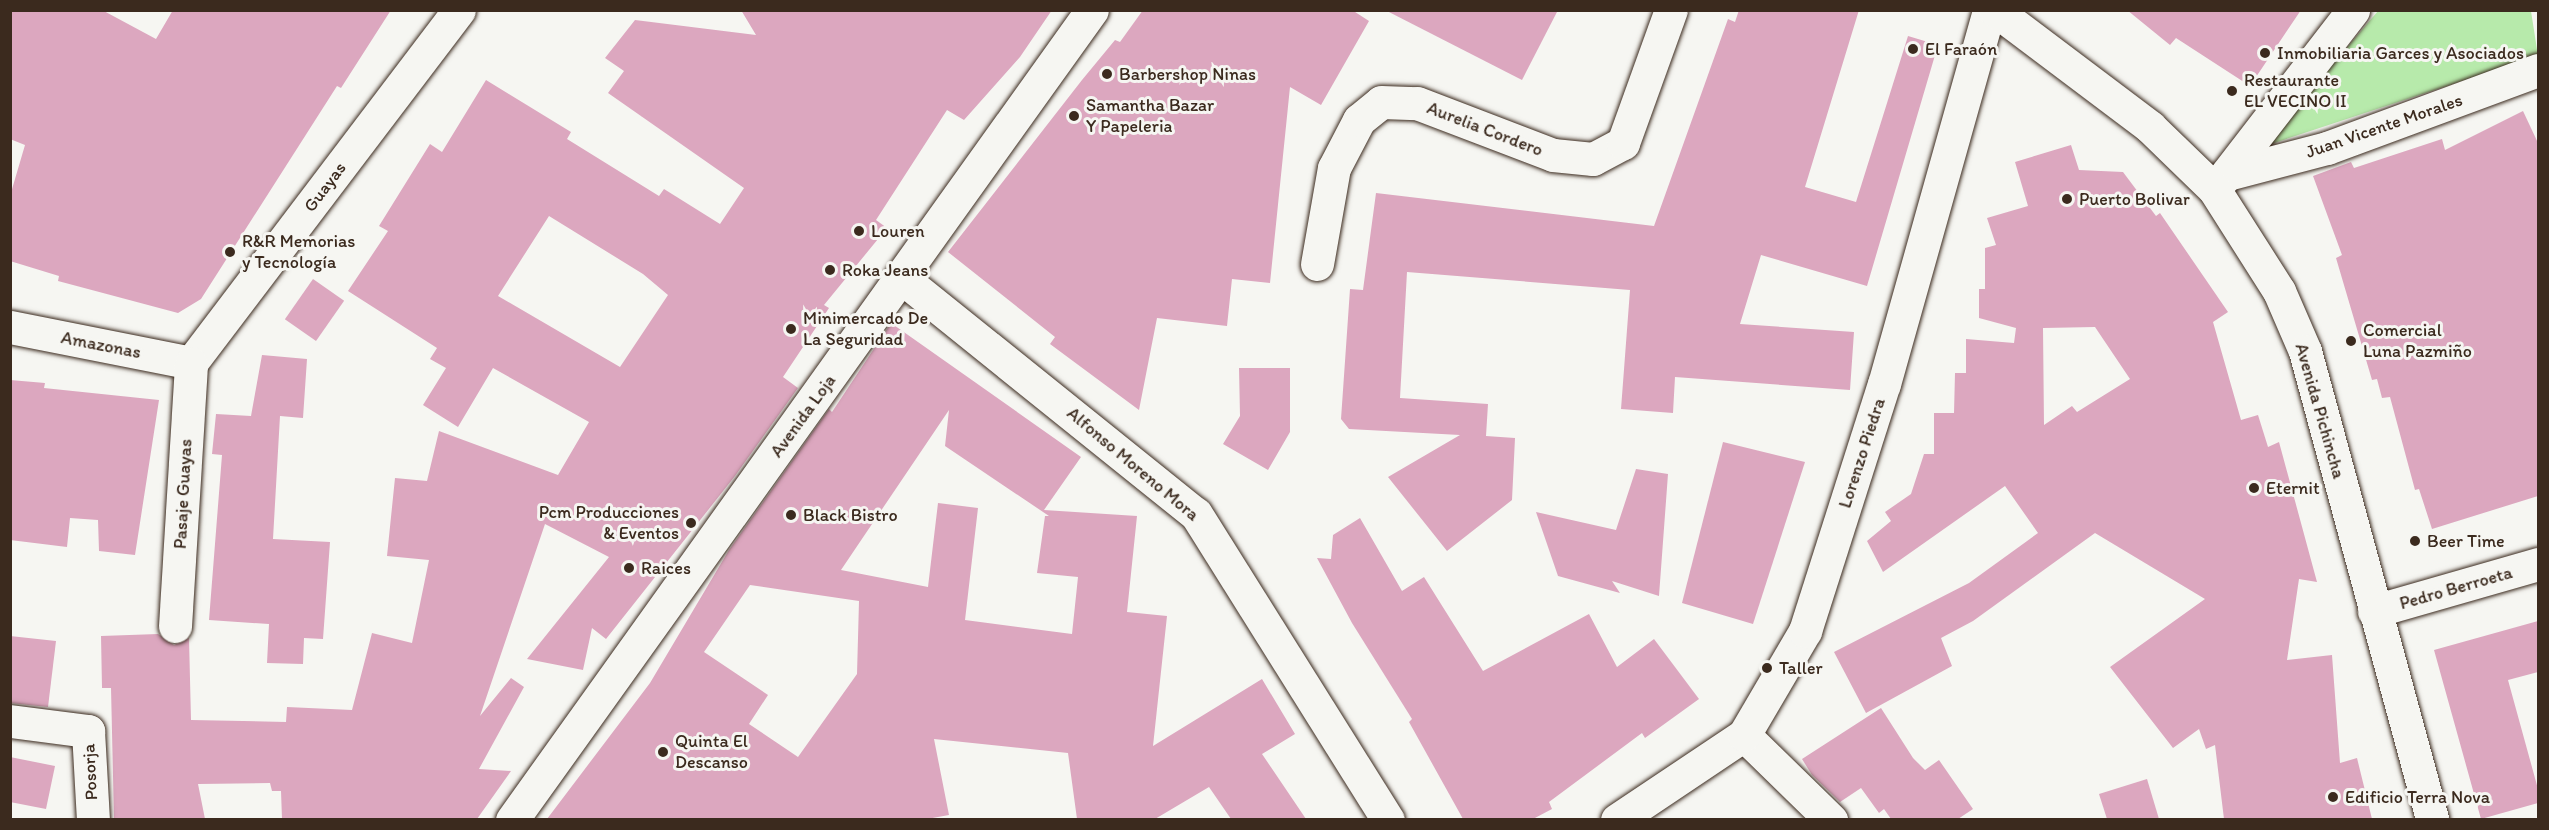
<!DOCTYPE html>
<html>
<head>
<meta charset="utf-8">
<style>
  body { margin:0 }
  #map { position:relative; width:2549px; height:830px; overflow:hidden; background:#f6f6f2; font-family:Itim,sans-serif }
  div>[style] { position:absolute }
  [style*='--x'] { left:calc(var(--x)*1px); top:calc(var(--y)*1px); width:calc(var(--w)*1px); rotate:calc(var(--a)*1deg) }
  .green>* { inset:0; background:#b7eaab }
  .building>* { inset:0; background:#dca7bf; transform-origin:0 0 }
  .roads { filter:drop-shadow(0 0 2px #3b2a1e) drop-shadow(0 0 2px #3b2a1e) }
  .street>* { height:33px; margin:-16.5px; padding:0 16.5px; transform-origin:16.5px; border-radius:16.5px; background:#f6f6f2 }
  .secondary>* { height:33px; margin:-16.5px; padding:0 16.5px; transform-origin:16.5px; border-radius:16.5px; background:#f6f6f2 }
  .dots>* { width:16px; height:16px; translate:-50% -50%; box-sizing:border-box; border:3px solid #f6f6f2; border-radius:50% }
  span { translate:-50% -50%; white-space:nowrap; text-align:center; line-height:1.15; -webkit-text-stroke:6px #f6f6f2; paint-order:stroke }
  .poi-label { font-size:18px; color:#3b2a1e }
  .left { translate:0 -50%; text-align:left }
  .right { translate:-100% -50%; text-align:right }
  .street-label { font-size:18px; color:#3b2a1e }
  .frame { position:absolute; inset:0; border:12px solid #3b2a1e; pointer-events:none }
</style>
</head>
<body>
<div id="map">
  <div class="green">
    <div style="clip-path:polygon(2378px 11px,2531px 11px,2538px 56px,2262px 147px)"></div>
  </div>
  <div class="building">
    <div style="clip-path:polygon(10px 10px,102px 10px,156px 39px,173px 10px,391px 10px,341px 88px,337px 86px,201px 299px,178px 313px,58px 281px,59px 276px,10px 261px,10px 196px,25px 145px,10px 139px)"></div>
    <div style="clip-path:polygon(evenodd,741px 10px,1052px 10px,1020px 57px,964px 120px,947px 110px,876px 220px,887px 228px,824px 305px,829px 308px,783px 377px,798px 388px,735px 476px,606px 639px,592px 628px,583px 670px,527px 659px,609px 557px,545px 524px,480px 716px,511px 678px,524px 687px,479px 769px,511px 771px,477px 819px,282px 819px,281px 791px,272px 791px,270px 783px,198px 784px,205px 819px,114px 819px,111px 688px,102px 688px,101px 636px,158px 634px,174px 645px,189px 638px,191px 720px,286px 722px,287px 707px,352px 710px,372px 633px,412px 643px,429px 560px,387px 556px,395px 478px,427px 481px,439px 431px,558px 475px,589px 422px,493px 368px,458px 427px,423px 405px,446px 368px,430px 359px,437px 348px,348px 291px,388px 231px,379px 226px,430px 144px,442px 152px,486px 80px,571px 132px,567px 139px,659px 196px,664px 189px,720px 224px,744px 188px,608px 93px,624px 71px,605px 58px,635px 20px,756px 35px,741px 10px,549px 216px,643px 274px,668px 295px,620px 367px,498px 296px,549px 216px)"></div>
    <div style="clip-path:polygon(1143px 10px,1352px 10px,1369px 21px,1321px 105px,1290px 87px,1270px 283px,1232px 279px,1227px 326px,1157px 318px,1139px 410px,1050px 344px,1055px 337px,948px 252px,1082px 80px,1115px 40px,1120px 42px)"></div>
    <div style="clip-path:polygon(1385px 10px,1558px 10px,1522px 80px)"></div>
    <div style="clip-path:polygon(1739px 10px,1859px 10px,1805px 187px,1856px 202px,1908px 36px,1938px 45px,1867px 286px,1761px 255px,1740px 324px,1854px 332px,1850px 390px,1675px 377px,1673px 413px,1621px 409px,1630px 290px,1407px 272px,1400px 398px,1488px 404px,1486px 436px,1515px 438px,1512px 500px,1447px 551px,1388px 477px,1460px 435px,1349px 429px,1341px 419px,1350px 289px,1363px 290px,1376px 193px,1654px 226px,1728px 19px,1735px 22px)"></div>
    <div style="clip-path:polygon(2127px 10px,2301px 10px,2250px 86px,2176px 38px,2170px 45px)"></div>
    <div style="clip-path:polygon(2523px 111px,2538px 143px,2538px 496px,2432px 529px,2419px 489px,2415px 490px,2390px 397px,2382px 398px,2377px 379px,2372px 380px,2336px 258px,2342px 255px,2313px 176px,2351px 162px,2354px 168px,2442px 139px,2445px 150px)"></div>
    <div style="clip-path:polygon(evenodd,2071px 145px,2079px 170px,2123px 172px,2156px 216px,2160px 213px,2228px 312px,2213px 322px,2241px 420px,2258px 415px,2268px 447px,2279px 442px,2317px 582px,2299px 579px,2287px 660px,2332px 655px,2340px 763px,2357px 758px,2372px 819px,2224px 819px,2215px 745px,2206px 749px,2199px 729px,2173px 748px,2110px 667px,2205px 599px,2095px 533px,1973px 621px,1941px 638px,1952px 666px,1866px 713px,1834px 652px,1969px 583px,2038px 533px,2005px 486px,1883px 572px,1867px 541px,1891px 521px,1885px 512px,1911px 494px,1924px 454px,1934px 454px,1934px 413px,1954px 413px,1955px 373px,1966px 373px,1966px 339px,2014px 343px,2016px 328px,1979px 318px,1979px 289px,1985px 289px,1985px 248px,1996px 245px,1987px 218px,2028px 206px,2015px 162px,2071px 145px,2095px 327px,2130px 379px,2077px 412px,2072px 406px,2044px 425px,2043px 328px,2095px 327px)"></div>
    <div style="left:313px;top:279px;width:38px;height:49px;rotate:35deg"></div>
    <div style="clip-path:polygon(evenodd,891px 323px,1081px 457px,1044px 510px,1137px 516px,1127px 612px,1167px 616px,1153px 746px,1262px 679px,1295px 734px,1262px 754px,1306px 819px,1231px 819px,1209px 787px,1155px 819px,1077px 819px,1068px 753px,934px 739px,949px 815px,927px 819px,547px 819px,650px 683px,729px 550px,829px 409px,832px 412px,891px 323px,949px 410px,945px 446px,1049px 516px,1045px 516px,1037px 573px,1078px 577px,1072px 634px,965px 620px,978px 508px,938px 503px,928px 587px,841px 570px,949px 410px,891px 323px,750px 585px,859px 601px,857px 674px,798px 757px,749px 724px,768px 695px,704px 652px,750px 585px)"></div>
    <div style="clip-path:polygon(262px 355px,307px 359px,303px 418px,280px 416px,273px 539px,330px 542px,323px 639px,304px 638px,303px 664px,267px 663px,269px 624px,209px 620px,222px 455px,212px 454px,216px 414px,251px 416px)"></div>
    <div style="clip-path:polygon(1239px 368px,1290px 368px,1290px 432px,1268px 470px,1223px 444px,1240px 416px)"></div>
    <div style="clip-path:polygon(10px 380px,45px 383px,44px 388px,159px 400px,135px 555px,99px 551px,98px 520px,70px 518px,67px 547px,10px 540px)"></div>
    <div style="clip-path:polygon(1723px 442px,1805px 462px,1753px 624px,1682px 603px)"></div>
    <div style="clip-path:polygon(1636px 469px,1668px 474px,1659px 596px,1612px 581px,1620px 593px,1558px 576px,1536px 512px,1616px 530px)"></div>
    <div style="clip-path:polygon(1360px 518px,1402px 591px,1424px 577px,1483px 671px,1589px 614px,1617px 667px,1654px 639px,1699px 699px,1645px 738px,1642px 733px,1549px 802px,1552px 809px,1533px 819px,1463px 819px,1409px 722px,1412px 719px,1352px 623px,1317px 558px,1331px 559px,1333px 535px)"></div>
    <div style="clip-path:polygon(2538px 621px,2538px 672px,2508px 680px,2538px 789px,2538px 803px,2481px 819px,2434px 650px)"></div>
    <div style="clip-path:polygon(10px 636px,56px 641px,48px 707px,10px 703px)"></div>
    <div style="clip-path:polygon(1881px 708px,1913px 758px,1925px 770px,1939px 760px,1973px 809px,1958px 819px,1891px 819px,1884px 809px,1879px 813px,1861px 788px,1840px 802px,1812px 775px,1802px 759px)"></div>
    <div style="clip-path:polygon(10px 757px,55px 766px,46px 809px,10px 802px)"></div>
    <div style="clip-path:polygon(2147px 779px,2159px 819px,2107px 819px,2099px 794px)"></div>
  </div>
  <div class="roads">
    <div class="street">
      <div style="--x:2227;--y:174;--w:103;--a:-14.6"></div>
      <div style="--x:2327;--y:148;--w:225;--a:-20.3"></div>
      <div style="--x:2221;--y:181;--w:216;--a:-52.3"></div>
      <div style="--x:1317;--y:264;--w:97;--a:-80"></div>
      <div style="--x:1334;--y:168;--w:54;--a:-62.5"></div>
      <div style="--x:1359;--y:120;--w:28;--a:-39"></div>
      <div style="--x:1381;--y:102;--w:36;--a:2"></div>
      <div style="--x:1417;--y:103;--w:146;--a:20.9"></div>
      <div style="--x:1553;--y:155;--w:40;--a:5.7"></div>
      <div style="--x:1593;--y:159;--w:34;--a:-28"></div>
      <div style="--x:1623;--y:143;--w:141;--a:-70.2"></div>
      <div style="--x:902;--y:278;--w:377;--a:38.8"></div>
      <div style="--x:1196;--y:514;--w:361;--a:57.9"></div>
      <div style="--x:10;--y:327;--w:185;--a:11.2"></div>
      <div style="--x:191;--y:363;--w:443;--a:-52.8"></div>
      <div style="--x:2374;--y:611;--w:171;--a:-16"></div>
      <div style="--x:175;--y:626;--w:263;--a:-86.5"></div>
      <div style="--x:10;--y:721;--w:79;--a:7.3"></div>
      <div style="--x:88;--y:731;--w:89;--a:86.8"></div>
      <div style="--x:1744;--y:735;--w:122;--a:44.3"></div>
      <div style="--x:1617;--y:820;--w:153;--a:-33.8"></div>
      <div style="--x:1744;--y:735;--w:121;--a:-59.6"></div>
      <div style="--x:1805;--y:631;--w:259;--a:-72.3"></div>
      <div style="--x:1884;--y:384;--w:388;--a:-74.3"></div>
    </div>
    <div class="secondary">
      <div style="--x:1995;--y:10;--w:194;--a:37"></div>
      <div style="--x:2150;--y:127;--w:89;--a:44.1"></div>
      <div style="--x:2214;--y:189;--w:121;--a:57.5"></div>
      <div style="--x:2279;--y:291;--w:65;--a:66.6"></div>
      <div style="--x:2305;--y:351;--w:486;--a:74.8"></div>
      <div style="--x:512;--y:820;--w:996;--a:-54.4"></div>
    </div>
  </div>
  <div class="dots">
    <div style="left:1913px;top:49px;background:#3b2a1e"></div>
    <div style="left:2265px;top:53px;background:#3b2a1e"></div>
    <div style="left:1107px;top:74px;background:#3b2a1e"></div>
    <div style="left:2232px;top:91px;background:#3b2a1e"></div>
    <div style="left:1074px;top:116px;background:#3b2a1e"></div>
    <div style="left:2067px;top:199px;background:#3b2a1e"></div>
    <div style="left:859px;top:231px;background:#3b2a1e"></div>
    <div style="left:230px;top:252px;background:#3b2a1e"></div>
    <div style="left:830px;top:270px;background:#3b2a1e"></div>
    <div style="left:791px;top:329px;background:#3b2a1e"></div>
    <div style="left:2351px;top:341px;background:#3b2a1e"></div>
    <div style="left:2254px;top:488px;background:#3b2a1e"></div>
    <div style="left:791px;top:515px;background:#3b2a1e"></div>
    <div style="left:691px;top:523px;background:#3b2a1e"></div>
    <div style="left:2415px;top:541px;background:#3b2a1e"></div>
    <div style="left:629px;top:568px;background:#3b2a1e"></div>
    <div style="left:1767px;top:668px;background:#3b2a1e"></div>
    <div style="left:663px;top:752px;background:#3b2a1e"></div>
    <div style="left:2333px;top:797px;background:#3b2a1e"></div>
  </div>
  <div class="poi-label">
    <span class="left" style="left:1925px;top:49px">El Faraón</span>
    <span class="left" style="left:2277px;top:53px">Inmobiliaria Garces y Asociados</span>
    <span class="left" style="left:1119px;top:74px">Barbershop Ninas</span>
    <span class="left" style="left:2244px;top:91px">Restaurante<br>EL VECINO II</span>
    <span class="left" style="left:1086px;top:116px">Samantha Bazar<br>Y Papeleria</span>
    <span class="left" style="left:2079px;top:199px">Puerto Bolivar</span>
    <span class="left" style="left:871px;top:231px">Louren</span>
    <span class="left" style="left:242px;top:252px">R&amp;R Memorias<br>y Tecnología</span>
    <span class="left" style="left:842px;top:270px">Roka Jeans</span>
    <span class="left" style="left:803px;top:329px">Minimercado De<br>La Seguridad</span>
    <span class="left" style="left:2363px;top:341px">Comercial<br>Luna Pazmiño</span>
    <span class="left" style="left:2266px;top:488px">Eternit</span>
    <span class="right" style="left:679px;top:523px">Pcm Producciones<br>&amp; Eventos</span>
    <span class="left" style="left:803px;top:515px">Black Bistro</span>
    <span class="left" style="left:2427px;top:541px">Beer Time</span>
    <span class="left" style="left:641px;top:568px">Raices</span>
    <span class="left" style="left:1779px;top:668px">Taller</span>
    <span class="left" style="left:675px;top:752px">Quinta El<br>Descanso</span>
    <span class="left" style="left:2345px;top:797px">Edificio Terra Nova</span>
  </div>
  <div class="street-label">
    <span style="left:2384px;top:126px;rotate:-19deg">Juan Vicente Morales</span>
    <span style="left:1485px;top:129px;rotate:21deg">Aurelia Cordero</span>
    <span style="left:325px;top:187px;rotate:-53deg">Guayas</span>
    <span style="left:101px;top:345px;rotate:11deg">Amazonas</span>
    <span style="left:2320px;top:411px;rotate:74deg">Avenida Pichincha</span>
    <span style="left:803px;top:416px;rotate:-54deg">Avenida Loja</span>
    <span style="left:1862px;top:453px;rotate:-72deg">Lorenzo Piedra</span>
    <span style="left:1133px;top:464px;rotate:40deg">Alfonso Moreno Mora</span>
    <span style="left:183px;top:494px;rotate:-87deg">Pasaje Guayas</span>
    <span style="left:2456px;top:588px;rotate:-16deg">Pedro Berroeta</span>
    <span style="left:90px;top:772px;rotate:-93deg">Posorja</span>
  </div>
  <div class="frame"></div>
</div>
</body>
</html>
